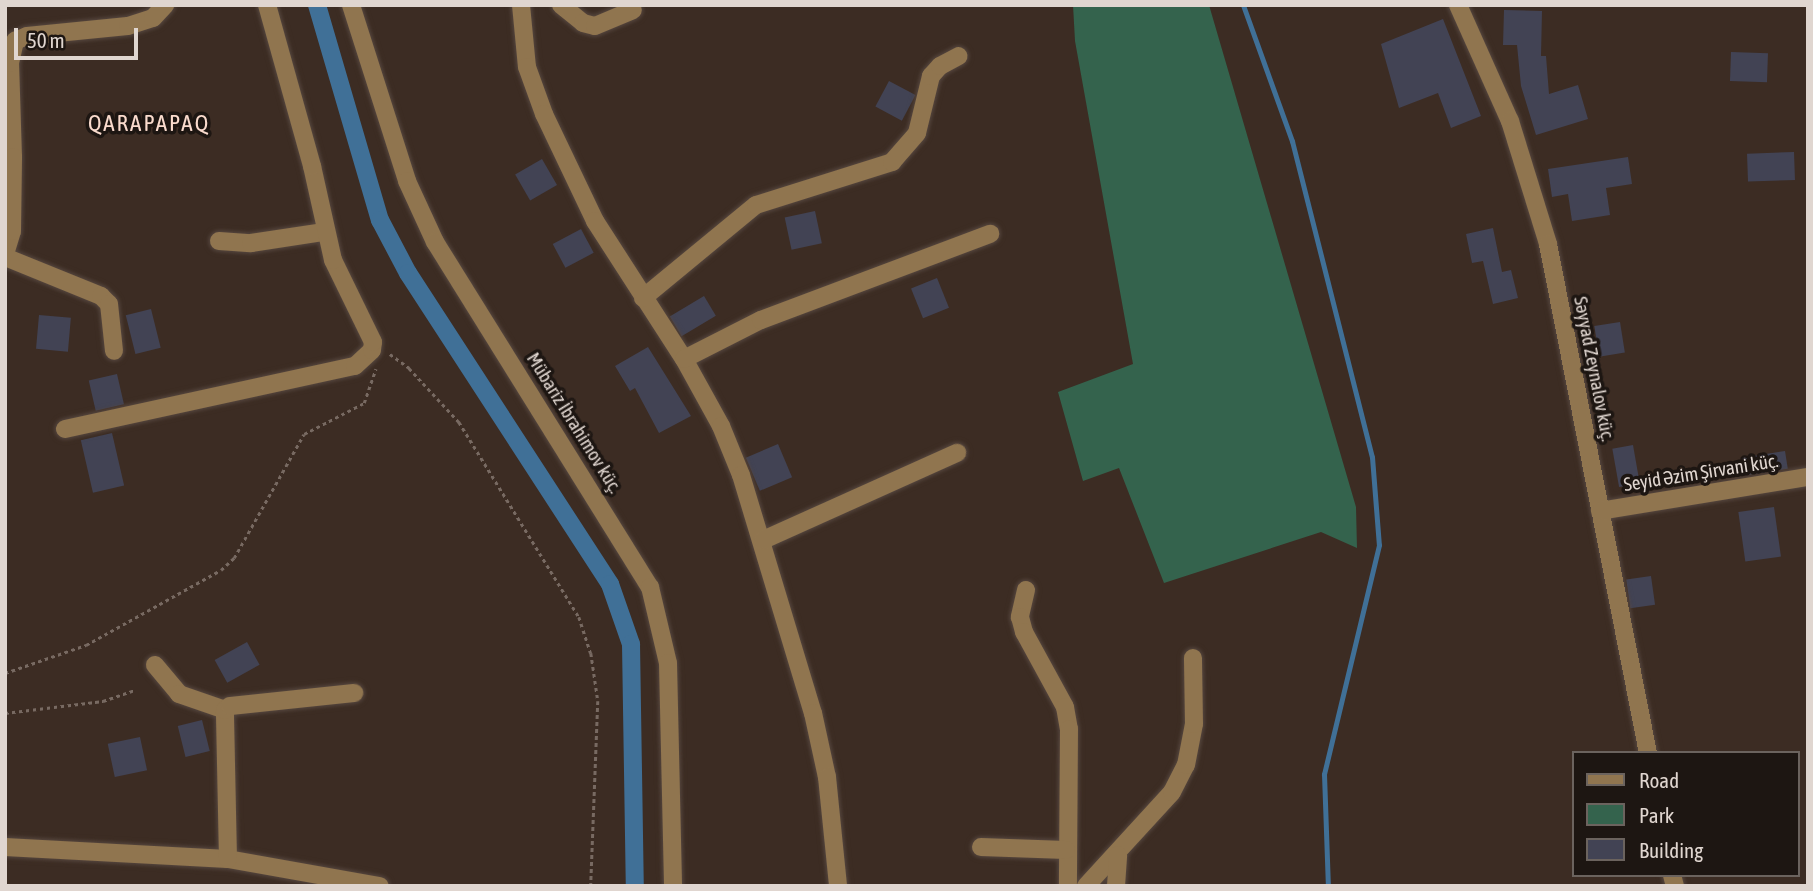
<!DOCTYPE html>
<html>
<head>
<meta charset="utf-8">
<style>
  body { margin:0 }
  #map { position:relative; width:1813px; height:891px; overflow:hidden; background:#3c2c23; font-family:"Asap Condensed",sans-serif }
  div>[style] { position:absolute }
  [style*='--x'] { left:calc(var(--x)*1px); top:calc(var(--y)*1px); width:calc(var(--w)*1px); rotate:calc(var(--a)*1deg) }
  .green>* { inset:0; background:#34634d }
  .stream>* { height:5px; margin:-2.5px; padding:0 2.5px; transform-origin:2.5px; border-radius:2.5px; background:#407097 }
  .canal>* { height:18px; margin:-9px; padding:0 9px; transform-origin:9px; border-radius:9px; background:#407097 }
  .building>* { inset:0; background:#424354; transform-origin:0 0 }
  .path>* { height:2.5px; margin-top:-1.25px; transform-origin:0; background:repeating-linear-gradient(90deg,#786a62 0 3.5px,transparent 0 7px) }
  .roads { filter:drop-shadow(0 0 2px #56473f) drop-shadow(0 0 2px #56473f) }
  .minor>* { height:18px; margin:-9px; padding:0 9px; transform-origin:9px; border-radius:9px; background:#90754f }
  span { translate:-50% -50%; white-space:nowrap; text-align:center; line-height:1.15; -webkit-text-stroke:7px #1d1612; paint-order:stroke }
  .street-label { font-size:19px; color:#e0d6d0 }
  .quarter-label { font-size:23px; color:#fadbcd; letter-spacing:2px }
  .frame { position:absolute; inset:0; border:7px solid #e0d6d0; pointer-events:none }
  .legend { position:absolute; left:1572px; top:751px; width:228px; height:126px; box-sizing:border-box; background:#1d1612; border:2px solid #6b635e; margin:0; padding:9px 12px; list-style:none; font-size:21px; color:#e0d6d0 }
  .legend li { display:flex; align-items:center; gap:14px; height:35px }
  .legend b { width:35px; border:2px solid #6b635e }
  .scale { position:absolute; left:14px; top:28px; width:124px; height:32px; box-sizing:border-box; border:4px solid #e0d6d0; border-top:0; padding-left:9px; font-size:21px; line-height:24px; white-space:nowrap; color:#e0d6d0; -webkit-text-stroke:5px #1d1612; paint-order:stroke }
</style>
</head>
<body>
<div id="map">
  <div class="green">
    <div style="clip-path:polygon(1073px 5px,1209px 5px,1356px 507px,1357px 548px,1321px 532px,1164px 583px,1119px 468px,1083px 481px,1058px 392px,1133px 364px,1075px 41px)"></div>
  </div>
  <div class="stream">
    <div style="--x:1243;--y:5;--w:145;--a:70.2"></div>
    <div style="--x:1292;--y:141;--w:326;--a:75.8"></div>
    <div style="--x:1372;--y:457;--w:88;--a:85.5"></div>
    <div style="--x:1379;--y:545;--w:236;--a:103.5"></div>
    <div style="--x:1324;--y:774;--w:112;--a:88"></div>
  </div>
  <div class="canal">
    <div style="--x:317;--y:5;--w:224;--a:73.7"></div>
    <div style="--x:380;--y:220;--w:60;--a:62.2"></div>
    <div style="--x:408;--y:273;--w:371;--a:57"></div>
    <div style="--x:610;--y:584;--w:64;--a:70.7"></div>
    <div style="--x:631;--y:644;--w:242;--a:89.1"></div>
  </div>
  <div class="building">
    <div style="clip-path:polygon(1504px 10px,1542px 11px,1541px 56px,1546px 56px,1549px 94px,1578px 85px,1588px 119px,1536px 135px,1521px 86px,1517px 45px,1503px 45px)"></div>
    <div style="clip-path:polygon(1443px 19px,1481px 116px,1451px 128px,1438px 93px,1399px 108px,1381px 44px)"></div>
    <div style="left:1731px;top:52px;width:37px;height:29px;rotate:2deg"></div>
    <div style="left:889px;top:81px;width:30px;height:29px;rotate:28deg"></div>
    <div style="left:1794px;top:152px;width:28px;height:47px;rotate:88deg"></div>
    <div style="clip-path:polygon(1628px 157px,1632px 184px,1606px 188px,1610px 215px,1572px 221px,1568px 194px,1552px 197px,1548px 169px)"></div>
    <div style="left:542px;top:159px;width:30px;height:31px;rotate:60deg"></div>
    <div style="left:815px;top:211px;width:33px;height:31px;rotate:78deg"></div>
    <div style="clip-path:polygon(1493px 228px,1502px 272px,1511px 270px,1518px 298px,1493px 304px,1483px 261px,1472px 263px,1466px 234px)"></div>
    <div style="left:581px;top:229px;width:27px;height:32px;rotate:62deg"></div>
    <div style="left:937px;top:278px;width:32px;height:28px;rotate:68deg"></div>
    <div style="left:704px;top:296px;width:23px;height:40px;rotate:59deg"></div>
    <div style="left:151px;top:309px;width:40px;height:26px;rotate:76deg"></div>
    <div style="left:39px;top:315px;width:32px;height:34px;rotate:5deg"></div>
    <div style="left:1620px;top:322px;width:31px;height:26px;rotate:81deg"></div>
    <div style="clip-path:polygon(648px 347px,691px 416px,659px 433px,635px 388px,630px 391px,615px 366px)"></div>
    <div style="left:117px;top:374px;width:31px;height:29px;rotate:77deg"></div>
    <div style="left:112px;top:433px;width:54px;height:32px;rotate:77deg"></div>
    <div style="left:778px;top:444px;width:36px;height:35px;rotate:67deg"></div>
    <div style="left:1633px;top:445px;width:39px;height:21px;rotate:80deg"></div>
    <div style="left:1785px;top:451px;width:18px;height:43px;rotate:81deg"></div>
    <div style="left:1774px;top:507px;width:50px;height:36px;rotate:82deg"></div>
    <div style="left:1651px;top:576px;width:29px;height:25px;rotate:82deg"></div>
    <div style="left:247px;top:642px;width:26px;height:37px;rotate:61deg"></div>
    <div style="left:202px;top:720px;width:32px;height:25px;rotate:76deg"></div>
    <div style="left:140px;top:737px;width:34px;height:33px;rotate:78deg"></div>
  </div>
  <div class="path">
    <div style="--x:390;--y:354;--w:24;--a:36"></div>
    <div style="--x:409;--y:368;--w:74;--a:47.2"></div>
    <div style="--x:459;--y:422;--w:229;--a:58.4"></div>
    <div style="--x:579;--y:617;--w:38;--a:72"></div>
    <div style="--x:591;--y:653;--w:49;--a:81.7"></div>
    <div style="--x:598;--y:701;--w:185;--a:92.2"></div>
    <div style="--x:5;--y:673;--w:86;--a:-19.1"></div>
    <div style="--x:86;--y:645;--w:154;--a:-29.1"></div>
    <div style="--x:221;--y:570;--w:18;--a:-43"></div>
    <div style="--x:234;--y:558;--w:142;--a:-60.6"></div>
    <div style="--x:304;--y:434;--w:68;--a:-27.3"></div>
    <div style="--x:364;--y:403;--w:36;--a:-71"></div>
    <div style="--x:5;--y:713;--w:99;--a:-7"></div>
    <div style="--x:103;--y:701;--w:34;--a:-19"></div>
  </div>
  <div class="roads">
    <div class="minor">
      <div style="--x:351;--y:5;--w:185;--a:72.3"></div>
      <div style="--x:407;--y:181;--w:67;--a:65.3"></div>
      <div style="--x:435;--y:242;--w:407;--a:58.1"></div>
      <div style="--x:650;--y:587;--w:78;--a:76.7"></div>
      <div style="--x:668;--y:663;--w:223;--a:88.7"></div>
      <div style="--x:521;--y:5;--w:62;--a:84.5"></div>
      <div style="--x:527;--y:67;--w:50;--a:70.1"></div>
      <div style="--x:544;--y:114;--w:119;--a:64.5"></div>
      <div style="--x:595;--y:221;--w:164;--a:57.2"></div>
      <div style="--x:684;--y:359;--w:77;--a:61.1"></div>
      <div style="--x:721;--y:426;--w:53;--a:67.8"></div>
      <div style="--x:741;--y:475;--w:249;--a:73.2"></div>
      <div style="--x:813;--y:713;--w:66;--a:77.7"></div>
      <div style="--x:827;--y:777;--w:110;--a:84.2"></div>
      <div style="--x:561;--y:5;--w:28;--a:39"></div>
      <div style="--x:583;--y:23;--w:12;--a:14"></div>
      <div style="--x:595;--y:26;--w:41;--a:-22.8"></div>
      <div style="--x:1458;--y:5;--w:127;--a:65.9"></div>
      <div style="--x:1510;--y:121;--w:129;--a:72.8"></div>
      <div style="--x:1548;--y:244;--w:519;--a:78.89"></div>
      <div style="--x:5;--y:156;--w:8;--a:7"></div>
      <div style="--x:13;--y:157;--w:94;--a:-91.8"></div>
      <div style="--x:10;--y:63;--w:23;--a:-77"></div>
      <div style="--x:15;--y:41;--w:13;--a:-23"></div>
      <div style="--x:27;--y:36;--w:101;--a:-5.7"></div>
      <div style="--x:128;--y:26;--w:26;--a:-18"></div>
      <div style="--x:153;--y:18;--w:18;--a:-47"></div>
      <div style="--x:219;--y:241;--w:32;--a:4"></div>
      <div style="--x:251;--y:243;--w:74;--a:-8.6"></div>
      <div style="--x:5;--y:254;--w:24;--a:-73"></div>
      <div style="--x:12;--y:231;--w:74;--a:-89.2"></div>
      <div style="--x:5;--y:257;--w:104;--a:22.1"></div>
      <div style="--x:101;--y:296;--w:11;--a:45"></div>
      <div style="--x:109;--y:304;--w:47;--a:83.9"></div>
      <div style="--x:643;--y:298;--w:146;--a:-39.5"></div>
      <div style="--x:756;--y:205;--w:143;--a:-17.5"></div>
      <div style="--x:892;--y:162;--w:38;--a:-49"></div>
      <div style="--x:917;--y:133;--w:59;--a:-76.2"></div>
      <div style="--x:931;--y:76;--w:13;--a:-48"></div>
      <div style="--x:940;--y:66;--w:21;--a:-28"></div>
      <div style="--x:684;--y:359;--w:86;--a:-26.9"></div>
      <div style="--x:761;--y:320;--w:245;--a:-20.6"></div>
      <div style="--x:65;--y:429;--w:297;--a:-12.3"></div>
      <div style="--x:355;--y:366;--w:23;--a:-43"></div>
      <div style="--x:372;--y:350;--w:8;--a:-83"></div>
      <div style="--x:373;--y:342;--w:91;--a:-116"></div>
      <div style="--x:333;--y:260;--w:96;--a:-102.6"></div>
      <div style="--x:312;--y:166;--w:167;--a:-105.6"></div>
      <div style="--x:1600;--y:511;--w:211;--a:-9.3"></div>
      <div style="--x:763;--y:540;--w:213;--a:-24.2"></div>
      <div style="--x:1026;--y:590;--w:28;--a:103"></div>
      <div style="--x:1020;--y:617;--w:16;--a:75"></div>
      <div style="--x:1024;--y:632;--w:85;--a:61.3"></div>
      <div style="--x:1065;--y:707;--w:22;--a:80"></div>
      <div style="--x:1069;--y:729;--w:157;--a:90.4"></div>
      <div style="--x:155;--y:665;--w:38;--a:50"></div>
      <div style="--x:179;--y:694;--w:49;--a:19.2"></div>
      <div style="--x:5;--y:847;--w:223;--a:3.1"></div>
      <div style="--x:228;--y:859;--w:154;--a:10.1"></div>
      <div style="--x:981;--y:847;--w:85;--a:2"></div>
      <div style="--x:228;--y:859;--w:149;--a:-91.2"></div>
      <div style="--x:225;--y:710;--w:6;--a:-39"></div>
      <div style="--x:230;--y:706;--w:125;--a:-6"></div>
      <div style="--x:1672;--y:875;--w:11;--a:75"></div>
      <div style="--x:1086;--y:886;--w:127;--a:-47.5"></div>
      <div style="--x:1172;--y:792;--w:30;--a:-63"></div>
      <div style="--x:1186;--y:765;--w:42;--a:-79"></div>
      <div style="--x:1194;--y:724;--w:66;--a:-90.9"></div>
      <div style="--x:1116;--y:886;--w:31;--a:-86"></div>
    </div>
  </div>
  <div class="street-label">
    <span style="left:1594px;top:369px;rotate:79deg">Səyyad Zeynalov küç.</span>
    <span style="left:574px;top:423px;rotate:58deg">Mübariz İbrahimov küç.</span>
    <span style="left:1701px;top:473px;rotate:-9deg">Seyid Əzim Şirvani küç.</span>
  </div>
  <div class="quarter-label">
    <span style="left:149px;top:123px">QARAPAPAQ</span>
  </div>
  <div class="frame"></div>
  <ul class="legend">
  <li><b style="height:9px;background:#90754f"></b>Road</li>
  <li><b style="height:19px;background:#34634d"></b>Park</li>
  <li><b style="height:19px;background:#424354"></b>Building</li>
  </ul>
  <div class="scale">50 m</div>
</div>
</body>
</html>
